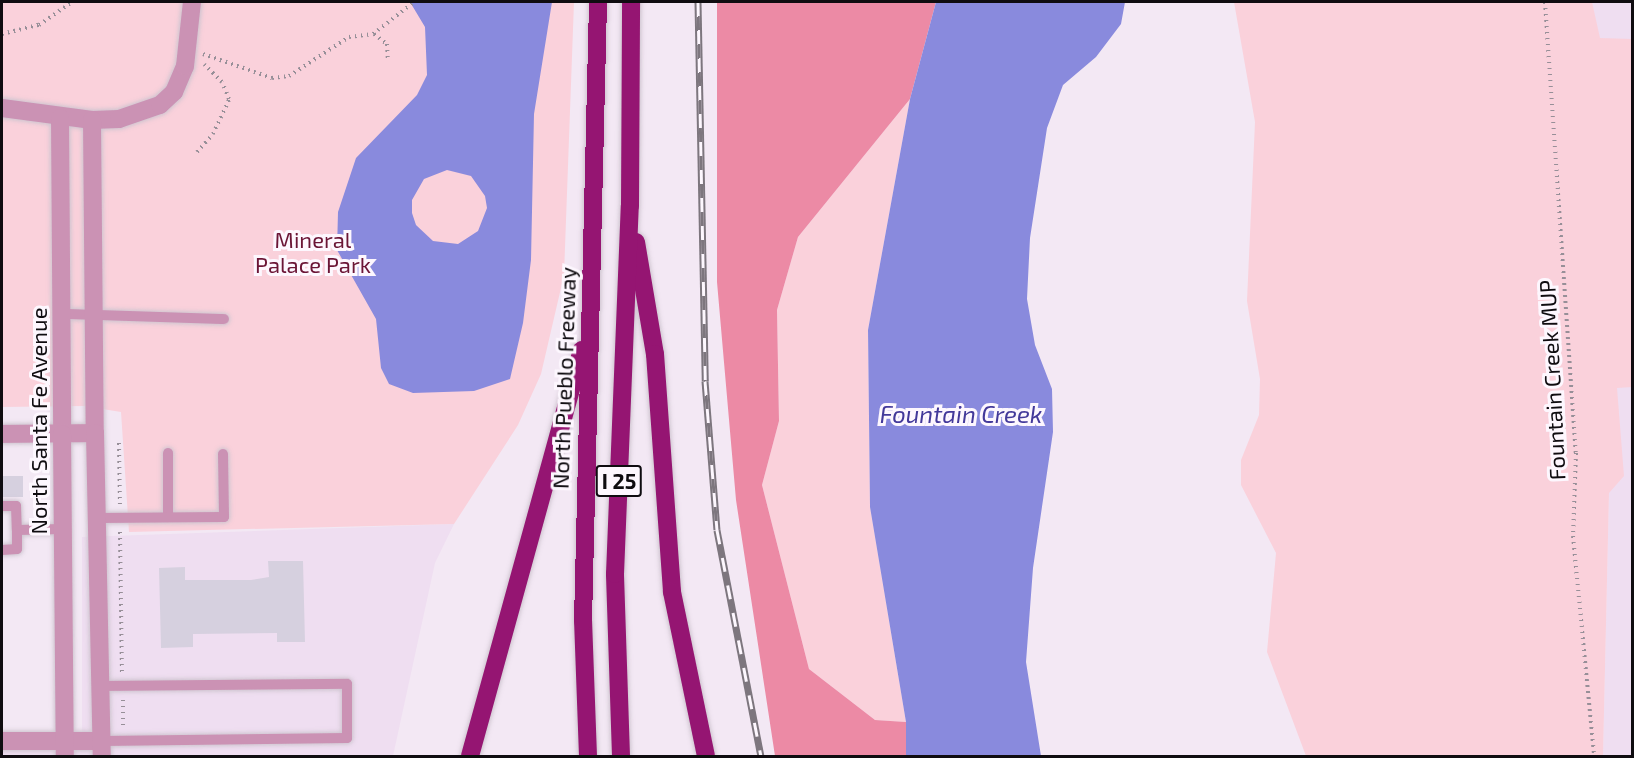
<!DOCTYPE html>
<html>
<head>
<meta charset="utf-8">
<style>
  body { margin:0 }
  #map { position:relative; width:1634px; height:758px; overflow:hidden; background:#f3e8f4; font-family:"Exo 2",sans-serif }
  div>[style] { position:absolute }
  [style*='--x'] { left:calc(var(--x)*1px); top:calc(var(--y)*1px); width:calc(var(--w)*1px); rotate:calc(var(--a)*1deg) }
  .built>* { inset:0; background:#efdef1 }
  .green>* { inset:0; background:#fad1db }
  .forest>* { inset:0; background:#ec8aa5 }
  .water>* { inset:0; background:#898add }
  .building>* { inset:0; background:#d6d0df; transform-origin:0 0 }
  .path>* { height:4px; margin-top:-2px; transform-origin:0; background:repeating-linear-gradient(90deg,#978f98 0 1.5px,transparent 0 6px) }
  .roads { filter:drop-shadow(0 0 2px #cfc5d0) drop-shadow(0 0 2px #cfc5d0) }
  .service>* { height:10px; margin:-5px; padding:0 5px; transform-origin:5px; border-radius:5px; background:#cb92b4 }
  .minor>* { height:18px; margin:-9px; padding:0 9px; transform-origin:9px; border-radius:9px; background:#cb92b4 }
  .tertiary>* { height:18px; margin:-9px; padding:0 9px; transform-origin:9px; border-radius:9px; background:#cb92b4 }
  .motorway>* { height:18px; margin:-9px; padding:0 9px; transform-origin:9px; border-radius:9px; background:#951572 }
  .rail>* { height:7px; margin-top:-3.5px; transform-origin:0; background:repeating-linear-gradient(90deg,#fdf7fe 0 14px,#7d767e 0 28px); box-sizing:border-box; border-block:2px solid #7d767e }
  span { translate:-50% -50%; white-space:nowrap; text-align:center; line-height:1.15; -webkit-text-stroke:6px #fdf7fe; paint-order:stroke }
  .shield-label span { padding:2px 4px; background:#fdf7fe; border:2px solid; border-radius:4px; -webkit-text-stroke-width:0 }
  .shield-label { font-size:21px; color:#0f0c10; font-weight:700 }
  .park-label { font-size:22px; color:#6b1536 }
  .street-label { font-size:22px; color:#0f0c10 }
  .water-label { font-size:24px; color:#43399a; font-style:italic }
  .frame { position:absolute; inset:0; border:3px solid #0f0c10; pointer-events:none }
</style>
</head>
<body>
<div id="map">
  <div class="built">
    <div style="clip-path:polygon(1590px 2px,1632px 2px,1632px 756px,1603px 756px,1609px 493px)"></div>
    <div style="clip-path:polygon(454px 524px,435px 563px,393px 756px,2px 756px,2px 735px,82px 734px,82px 537px)"></div>
  </div>
  <div class="green">
    <div style="clip-path:polygon(2px 2px,574px 2px,564px 275px,541px 374px,518px 425px,454px 524px,129px 532px,121px 412px,84px 406px,2px 407px)"></div>
    <div style="clip-path:polygon(1234px 2px,1592px 2px,1600px 38px,1632px 39px,1632px 387px,1617px 388px,1624px 476px,1609px 493px,1603px 756px,1306px 756px,1267px 652px,1276px 553px,1241px 485px,1241px 460px,1259px 415px,1260px 379px,1247px 301px,1255px 122px)"></div>
    <div style="clip-path:polygon(910px 99px,868px 330px,870px 507px,906px 722px,875px 720px,809px 669px,762px 485px,779px 421px,777px 310px,798px 237px)"></div>
  </div>
  <div class="forest">
    <div style="clip-path:polygon(717px 2px,936px 2px,910px 99px,798px 237px,777px 310px,779px 421px,762px 485px,809px 669px,875px 720px,906px 722px,906px 756px,775px 756px,736px 500px,717px 282px)"></div>
  </div>
  <div class="water">
    <div style="clip-path:polygon(evenodd,410px 2px,552px 2px,534px 114px,531px 260px,523px 323px,510px 379px,474px 391px,413px 393px,389px 384px,381px 368px,376px 319px,337px 250px,338px 212px,356px 158px,417px 95px,427px 75px,425px 27px,410px 2px,447px 170px,471px 176px,485px 196px,487px 208px,478px 231px,458px 244px,433px 241px,416px 225px,412px 213px,412px 200px,424px 179px,447px 170px)"></div>
    <div style="clip-path:polygon(936px 2px,1125px 2px,1121px 24px,1096px 57px,1063px 85px,1047px 128px,1030px 238px,1027px 299px,1035px 345px,1052px 389px,1053px 432px,1033px 568px,1026px 662px,1041px 756px,906px 756px,906px 722px,870px 507px,868px 330px,910px 99px)"></div>
  </div>
  <div class="building">
    <div style="left:2px;top:476px;width:21px;height:21px"></div>
    <div style="clip-path:polygon(268px 561px,303px 561px,305px 642px,277px 642px,277px 633px,193px 634px,193px 647px,161px 648px,159px 568px,185px 567px,185px 580px,251px 580px,269px 577px)"></div>
  </div>
  <div class="path">
    <div style="--x:1545;--y:2;--w:452;--a:86.1"></div>
    <div style="--x:1576;--y:453;--w:83;--a:92.1"></div>
    <div style="--x:1573;--y:536;--w:221;--a:84.5"></div>
    <div style="--x:2;--y:34;--w:38;--a:-14"></div>
    <div style="--x:39;--y:25;--w:40;--a:-34.9"></div>
    <div style="--x:374;--y:34;--w:16;--a:38"></div>
    <div style="--x:387;--y:44;--w:18;--a:87"></div>
    <div style="--x:203;--y:54;--w:73;--a:19.2"></div>
    <div style="--x:272;--y:78;--w:17;--a:-7"></div>
    <div style="--x:289;--y:76;--w:72;--a:-33"></div>
    <div style="--x:349;--y:37;--w:24;--a:-7"></div>
    <div style="--x:373;--y:34;--w:52;--a:-38"></div>
    <div style="--x:197;--y:152;--w:24;--a:-48"></div>
    <div style="--x:213;--y:134;--w:38;--a:-65"></div>
    <div style="--x:229;--y:99;--w:18;--a:-112"></div>
    <div style="--x:222;--y:82;--w:25;--a:-135"></div>
    <div style="--x:119;--y:443;--w:61;--a:89.1"></div>
    <div style="--x:120;--y:532;--w:140;--a:89.2"></div>
    <div style="--x:123;--y:700;--w:26;--a:90"></div>
  </div>
  <div class="roads">
    <div class="service">
      <div style="--x:65;--y:314;--w:159;--a:1.8"></div>
      <div style="--x:168;--y:453;--w:64;--a:90"></div>
      <div style="--x:2;--y:506;--w:14;--a:0"></div>
      <div style="--x:16;--y:506;--w:24;--a:88"></div>
      <div style="--x:17;--y:530;--w:46;--a:-1.2"></div>
      <div style="--x:97;--y:518;--w:127;--a:-0.5"></div>
      <div style="--x:224;--y:517;--w:63;--a:-90.9"></div>
      <div style="--x:2;--y:550;--w:15;--a:-4"></div>
      <div style="--x:17;--y:549;--w:19;--a:-90"></div>
      <div style="--x:102;--y:686;--w:245;--a:-0.5"></div>
      <div style="--x:347;--y:684;--w:54;--a:90"></div>
      <div style="--x:347;--y:738;--w:245;--a:179.3"></div>
    </div>
    <div class="minor">
      <div style="--x:2;--y:108;--w:91;--a:7.6"></div>
      <div style="--x:92;--y:120;--w:27;--a:-2"></div>
      <div style="--x:119;--y:119;--w:43;--a:-18.9"></div>
      <div style="--x:160;--y:105;--w:19;--a:-43"></div>
      <div style="--x:174;--y:92;--w:28;--a:-67"></div>
      <div style="--x:185;--y:66;--w:64;--a:-83.8"></div>
      <div style="--x:60;--y:118;--w:316;--a:89.6"></div>
      <div style="--x:92;--y:120;--w:313;--a:89.5"></div>
      <div style="--x:2;--y:741;--w:100;--a:0"></div>
    </div>
    <div class="tertiary">
      <div style="--x:2;--y:434;--w:93;--a:-0.6"></div>
      <div style="--x:95;--y:433;--w:323;--a:88.8"></div>
      <div style="--x:62;--y:434;--w:322;--a:89.5"></div>
    </div>
    <div class="motorway">
      <div style="--x:636;--y:242;--w:114;--a:80.4"></div>
      <div style="--x:655;--y:354;--w:239;--a:85.9"></div>
      <div style="--x:672;--y:592;--w:167;--a:78.3"></div>
      <div style="--x:470;--y:756;--w:421;--a:-74.6"></div>
      <div style="--x:588;--y:756;--w:135;--a:-92.1"></div>
      <div style="--x:583;--y:621;--w:619;--a:-88.61"></div>
      <div style="--x:621;--y:756;--w:182;--a:-91.9"></div>
      <div style="--x:615;--y:574;--w:368;--a:-87.7"></div>
      <div style="--x:630;--y:206;--w:204;--a:-89.7"></div>
    </div>
  </div>
  <div class="rail">
    <div style="--x:698;--y:2;--w:379;--a:88.9"></div>
    <div style="--x:705;--y:381;--w:149;--a:85.4"></div>
    <div style="--x:717;--y:530;--w:230;--a:79"></div>
  </div>
  <div class="shield-label">
    <span style="left:619px;top:481px">I 25</span>
  </div>
  <div class="park-label">
    <span style="left:313px;top:252px">Mineral<br>Palace Park</span>
  </div>
  <div class="street-label">
    <span style="left:564px;top:378px;rotate:-88deg">North Pueblo Freeway</span>
    <span style="left:1552px;top:380px;rotate:-93deg">Fountain Creek MUP</span>
    <span style="left:39px;top:421px;rotate:-90deg">North Santa Fe Avenue</span>
  </div>
  <div class="water-label">
    <span style="left:961px;top:414px">Fountain Creek</span>
  </div>
  <div class="frame"></div>
</div>
</body>
</html>
